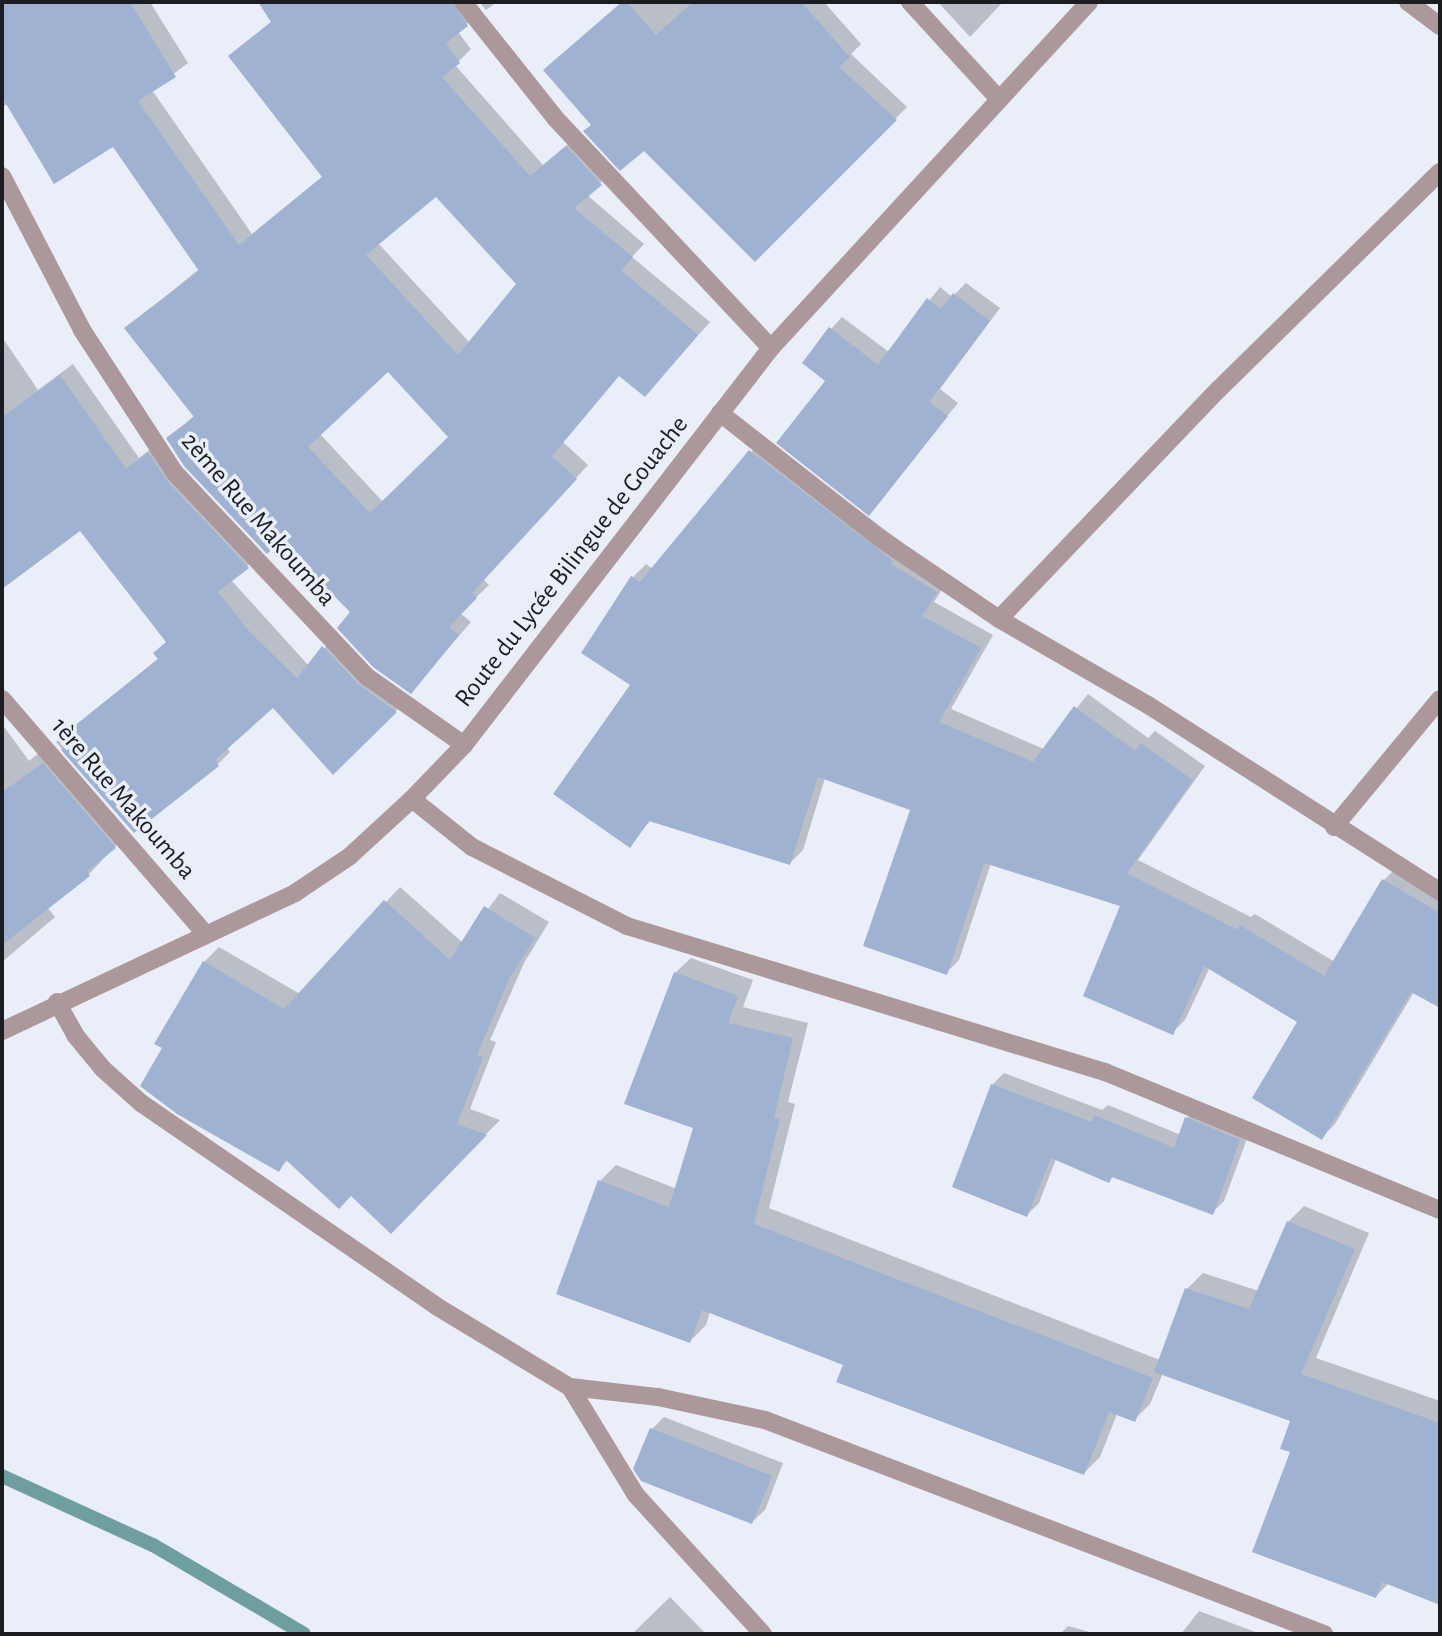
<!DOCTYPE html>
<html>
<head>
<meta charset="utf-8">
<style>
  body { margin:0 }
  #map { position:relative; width:1442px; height:1636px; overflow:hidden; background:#e9eef8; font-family:"Alegreya Sans",sans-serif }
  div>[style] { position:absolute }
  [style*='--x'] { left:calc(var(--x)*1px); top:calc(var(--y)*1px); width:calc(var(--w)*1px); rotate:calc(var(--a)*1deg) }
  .shadow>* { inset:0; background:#0003 }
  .stream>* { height:14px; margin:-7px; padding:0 7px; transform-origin:7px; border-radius:7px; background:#6f9ea1 }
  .building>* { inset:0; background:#9fb2d2 }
  .minor>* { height:18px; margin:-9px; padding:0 9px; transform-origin:9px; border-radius:9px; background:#ac989b }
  span { translate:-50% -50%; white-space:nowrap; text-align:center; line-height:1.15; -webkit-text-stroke:7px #e9eef8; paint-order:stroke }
  .street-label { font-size:26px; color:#1b1d20 }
  .frame { position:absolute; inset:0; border:4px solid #1b1d20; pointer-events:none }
</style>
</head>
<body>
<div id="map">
  <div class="shadow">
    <div style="clip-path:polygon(evenodd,2px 2px,150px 2px,188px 63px,152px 90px,252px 234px,323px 176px,230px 56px,273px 20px,260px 2px,471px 2px,479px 13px,458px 32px,471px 49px,455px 65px,543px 165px,579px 135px,613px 171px,587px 195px,644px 244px,632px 257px,710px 322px,645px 395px,620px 374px,563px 442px,588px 465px,483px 579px,489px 585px,460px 613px,471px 622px,411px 692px,352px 612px,168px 439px,195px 415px,127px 328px,199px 269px,113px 145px,8px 104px,2px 107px,2px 2px,436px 194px,518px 284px,470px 343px,378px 243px,436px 194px,2px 2px,388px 370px,450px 437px,383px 502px,320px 434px,388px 370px)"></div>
    <div style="clip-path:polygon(479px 2px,497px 2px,486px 10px)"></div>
    <div style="clip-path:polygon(622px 2px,824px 2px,861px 44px,851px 54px,907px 107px,755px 260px,644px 149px,593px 124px,558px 58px)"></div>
    <div style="clip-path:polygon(938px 2px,1003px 2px,970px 37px)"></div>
    <div style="clip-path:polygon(966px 283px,1000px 308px,940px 389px,958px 403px,869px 513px,827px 380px,831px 329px,842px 317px,889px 352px,940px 287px,952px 297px)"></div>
    <div style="clip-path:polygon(2px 337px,38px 390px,73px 364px,139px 458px,161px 441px,179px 468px,260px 555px,231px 580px,309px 666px,336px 635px,371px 673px,408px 699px,333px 772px,274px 706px,227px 748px,230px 752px,218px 764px,134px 831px,56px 742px,159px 658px,168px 641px,80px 529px,2px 586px)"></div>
    <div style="clip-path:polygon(763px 438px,949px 578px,934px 602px,993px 635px,951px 709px,1044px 749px,1088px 694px,1148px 738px,1155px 731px,1205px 766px,1138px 860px,1251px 917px,1255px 914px,1335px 962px,1384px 880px,1397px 867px,1440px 893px,1440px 1006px,1414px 992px,1335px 1124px,1322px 1137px,1299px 1022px,1210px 967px,1185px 1020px,1172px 1033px,1122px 905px,991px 863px,959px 960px,946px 973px,912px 809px,825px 778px,803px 850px,790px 863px,651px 820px,630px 845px,633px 684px,583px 652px,633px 577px,646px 564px,653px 569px)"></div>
    <div style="clip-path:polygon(2px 724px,29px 761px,49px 745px,127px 834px,89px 874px,47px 907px,55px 917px,2px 962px)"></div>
    <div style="clip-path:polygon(400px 887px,463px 943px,500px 893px,549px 922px,524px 963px,490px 1040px,496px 1042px,470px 1109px,500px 1120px,391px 1231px,352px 1194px,288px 1160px,279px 1169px,164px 1048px,204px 962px,219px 947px,300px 994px)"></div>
    <div style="clip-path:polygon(691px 958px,753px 980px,743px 1007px,808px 1023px,788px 1102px,795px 1104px,769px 1208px,1160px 1360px,1187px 1289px,1203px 1273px,1259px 1291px,1288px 1222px,1304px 1206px,1369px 1233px,1316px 1358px,1440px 1401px,1440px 1603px,1389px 1583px,1376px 1596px,1292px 1451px,1292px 1420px,1163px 1373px,1150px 1404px,1134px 1420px,1117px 1414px,1100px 1457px,1084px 1473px,845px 1364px,710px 1312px,706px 1325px,690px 1341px,600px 1181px,616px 1165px,677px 1189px,695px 1127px,675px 973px)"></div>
    <div style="clip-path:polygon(1004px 1073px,1102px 1110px,1108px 1105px,1181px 1135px,1187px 1118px,1198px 1107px,1251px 1128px,1224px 1201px,1212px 1213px,1114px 1176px,1108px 1181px,1056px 1159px,1039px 1203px,1027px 1215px,954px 1186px,993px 1084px)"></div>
    <div style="clip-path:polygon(664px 1417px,783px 1463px,765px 1510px,752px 1522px,652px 1429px)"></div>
    <div style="clip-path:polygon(670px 1597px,706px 1634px,632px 1634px)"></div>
    <div style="clip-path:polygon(1199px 1611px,1261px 1634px,1181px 1634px)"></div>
    <div style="clip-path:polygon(1068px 1626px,1097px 1634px,1060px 1634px)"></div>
  </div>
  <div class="stream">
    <div style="--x:2;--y:1476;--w:166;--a:24.6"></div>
    <div style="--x:153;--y:1545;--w:175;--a:30.5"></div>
  </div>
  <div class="building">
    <div style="clip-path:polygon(evenodd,2px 2px,130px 2px,176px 77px,138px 101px,239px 245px,322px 177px,228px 56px,271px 22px,258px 2px,452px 2px,468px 26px,446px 43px,460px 63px,442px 77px,530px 176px,566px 146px,602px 185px,574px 208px,633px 257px,621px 270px,698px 335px,645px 397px,619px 376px,552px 456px,577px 479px,472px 593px,477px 598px,449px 627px,459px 635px,411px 694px,373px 667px,337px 628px,350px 612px,280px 542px,267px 554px,184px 466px,166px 438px,194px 417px,124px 328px,199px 271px,113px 147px,54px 184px,2px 97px,2px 2px,436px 197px,516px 284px,458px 355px,366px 255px,436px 197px,2px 2px,388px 372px,448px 437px,370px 513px,308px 447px,388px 372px)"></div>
    <div style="clip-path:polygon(622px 2px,627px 2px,656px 35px,693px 2px,801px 2px,850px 57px,839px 67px,897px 120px,755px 262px,644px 151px,620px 171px,583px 131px,591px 125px,543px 70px)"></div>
    <div style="clip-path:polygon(953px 293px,990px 321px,929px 402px,948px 416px,869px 516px,776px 443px,825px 381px,802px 363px,829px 327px,878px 365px,927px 298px,941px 309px)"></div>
    <div style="clip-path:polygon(60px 375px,126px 469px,148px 452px,167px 481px,249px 568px,218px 592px,250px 632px,297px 678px,322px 646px,359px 685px,397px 712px,333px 775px,273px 708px,215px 760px,219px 766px,134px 833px,61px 750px,76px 740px,68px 731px,158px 659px,153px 653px,166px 642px,80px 531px,2px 589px,2px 417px)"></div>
    <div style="clip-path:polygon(749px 450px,893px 561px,891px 564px,937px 592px,922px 616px,981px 648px,939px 722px,1033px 762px,1074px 706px,1135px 751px,1141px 743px,1193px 780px,1127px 873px,1238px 930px,1240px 925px,1324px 976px,1382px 879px,1440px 913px,1440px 1008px,1411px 992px,1322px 1140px,1252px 1098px,1297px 1022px,1204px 966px,1173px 1035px,1083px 996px,1120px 906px,984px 863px,947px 975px,863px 946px,910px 810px,818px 777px,790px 865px,649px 821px,630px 848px,553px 794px,630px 685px,581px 653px,631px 576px,640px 582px)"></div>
    <div style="clip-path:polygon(43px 763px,116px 848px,87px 871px,90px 876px,2px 945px,2px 792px)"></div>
    <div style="clip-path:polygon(384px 900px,450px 960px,484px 906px,535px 938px,509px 979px,477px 1055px,483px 1057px,457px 1124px,487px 1135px,391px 1234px,351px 1196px,339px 1209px,286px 1160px,279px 1172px,177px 1114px,140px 1086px,162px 1048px,154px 1044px,203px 961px,284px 1009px)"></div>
    <div style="clip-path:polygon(674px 972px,738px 996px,728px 1023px,793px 1038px,774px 1118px,780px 1119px,754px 1224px,1153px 1378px,1135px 1422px,1109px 1412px,1084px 1475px,836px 1382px,843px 1365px,702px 1310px,690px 1343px,556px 1294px,598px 1180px,669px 1207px,693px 1128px,624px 1104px)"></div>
    <div style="clip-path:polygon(991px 1084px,1092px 1122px,1094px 1115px,1174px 1148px,1185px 1117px,1240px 1140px,1213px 1215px,1112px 1177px,1109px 1183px,1051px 1158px,1027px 1217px,952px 1187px)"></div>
    <div style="clip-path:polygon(1287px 1221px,1355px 1249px,1301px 1374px,1440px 1423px,1440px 1605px,1382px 1582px,1376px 1598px,1252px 1552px,1290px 1452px,1280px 1449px,1290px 1421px,1154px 1372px,1185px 1288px,1249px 1309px)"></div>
    <div style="clip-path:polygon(650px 1428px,772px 1476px,752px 1524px,641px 1481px,633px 1469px)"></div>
  </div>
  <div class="minor">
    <div style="--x:463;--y:2;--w:149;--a:51.5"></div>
    <div style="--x:556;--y:119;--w:314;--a:46.8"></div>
    <div style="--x:910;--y:2;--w:130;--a:47.5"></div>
    <div style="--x:1408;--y:2;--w:40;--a:37"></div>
    <div style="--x:2;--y:176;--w:174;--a:62.5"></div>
    <div style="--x:82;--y:330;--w:171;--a:57"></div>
    <div style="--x:175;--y:473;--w:279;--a:46.7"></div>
    <div style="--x:366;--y:676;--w:120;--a:35.1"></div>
    <div style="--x:720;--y:413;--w:201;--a:38.1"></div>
    <div style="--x:878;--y:537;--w:146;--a:34.1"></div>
    <div style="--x:999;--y:619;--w:172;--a:30"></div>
    <div style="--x:1148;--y:705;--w:347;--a:32.6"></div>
    <div style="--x:999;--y:619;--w:317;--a:-46.3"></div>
    <div style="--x:1218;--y:390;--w:311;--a:-44.5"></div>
    <div style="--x:2;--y:699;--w:310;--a:49.1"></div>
    <div style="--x:412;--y:799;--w:77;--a:38.7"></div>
    <div style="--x:472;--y:847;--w:174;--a:27"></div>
    <div style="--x:627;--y:926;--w:500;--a:17"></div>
    <div style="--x:1105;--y:1072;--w:362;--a:22.4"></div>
    <div style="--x:1334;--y:827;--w:166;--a:-50.4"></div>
    <div style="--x:57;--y:1002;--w:38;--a:61"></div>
    <div style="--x:75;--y:1035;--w:44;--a:50.5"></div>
    <div style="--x:103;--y:1069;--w:51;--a:41.8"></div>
    <div style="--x:141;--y:1103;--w:358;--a:34.5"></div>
    <div style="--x:436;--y:1306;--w:157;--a:31.2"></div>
    <div style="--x:570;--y:1387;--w:89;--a:6.5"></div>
    <div style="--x:658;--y:1397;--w:109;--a:12.1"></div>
    <div style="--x:765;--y:1420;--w:599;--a:20.95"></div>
    <div style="--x:2;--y:1031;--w:324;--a:-25.2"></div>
    <div style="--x:295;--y:893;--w:66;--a:-33.9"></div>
    <div style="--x:350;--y:856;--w:84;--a:-42.6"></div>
    <div style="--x:412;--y:799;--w:75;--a:-46.1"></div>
    <div style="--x:464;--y:745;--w:502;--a:-52.29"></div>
    <div style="--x:771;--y:348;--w:470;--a:-47.4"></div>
    <div style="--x:570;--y:1387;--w:127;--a:58.6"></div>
    <div style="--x:636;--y:1495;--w:188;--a:47.6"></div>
  </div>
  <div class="street-label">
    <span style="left:258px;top:520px;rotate:49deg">2ème Rue Makoumba</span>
    <span style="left:572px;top:562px;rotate:-52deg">Route du Lycée Bilingue de Gouache</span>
    <span style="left:123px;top:799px;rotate:49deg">1ère Rue Makoumba</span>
  </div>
  <div class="frame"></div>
</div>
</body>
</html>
